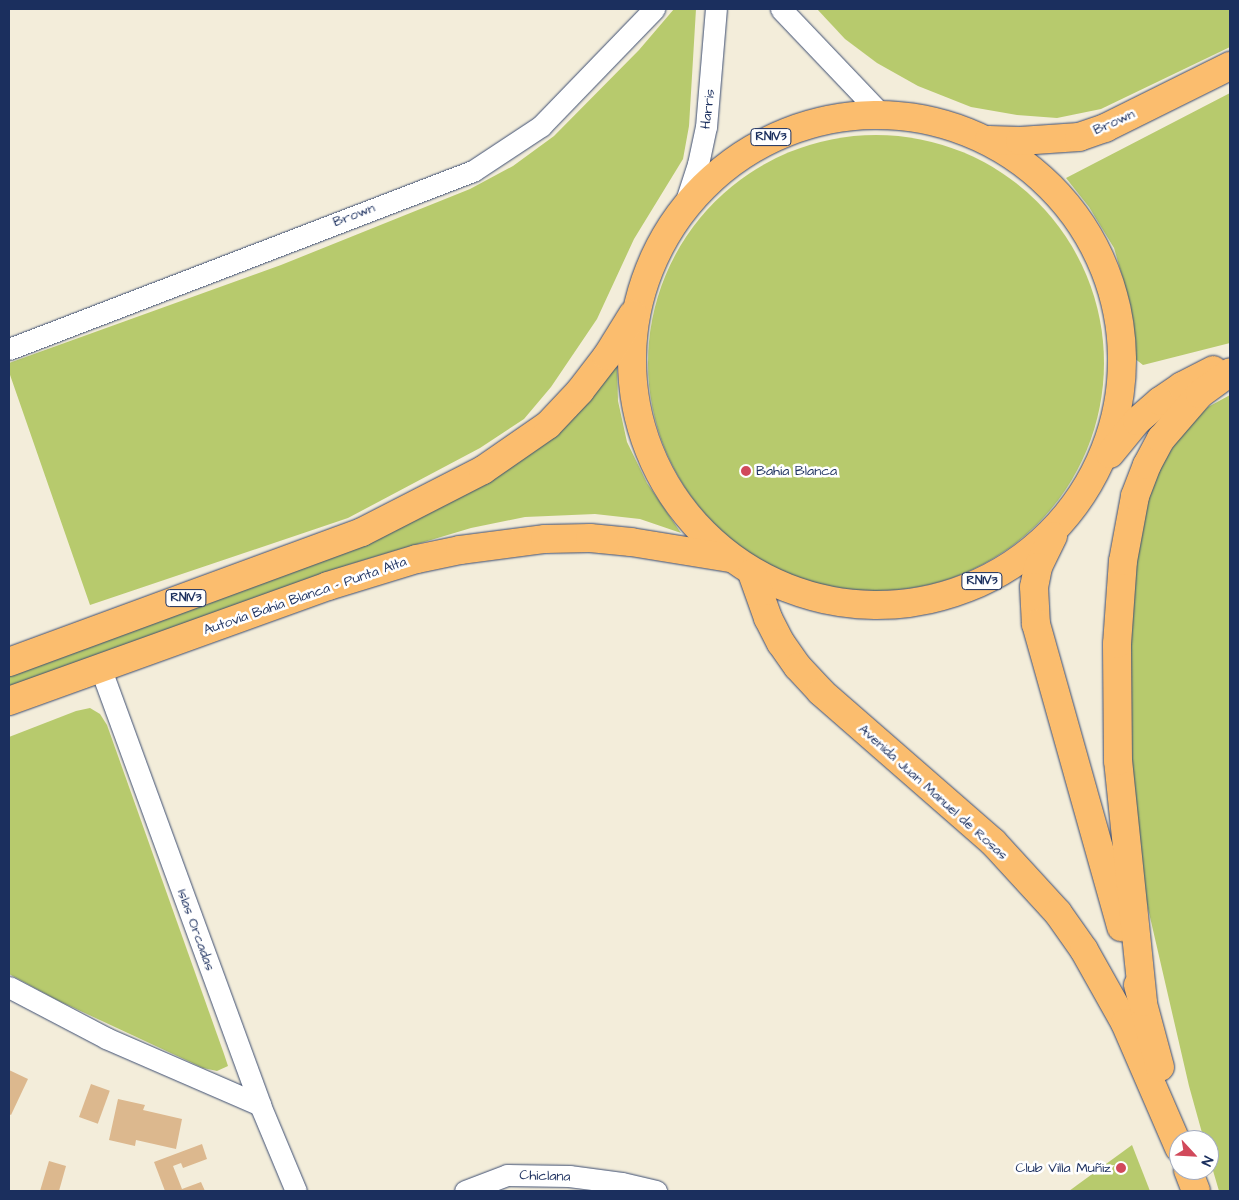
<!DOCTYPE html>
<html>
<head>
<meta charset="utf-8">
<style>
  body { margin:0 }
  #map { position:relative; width:1239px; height:1200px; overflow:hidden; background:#f3edda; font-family:"Architects Daughter",sans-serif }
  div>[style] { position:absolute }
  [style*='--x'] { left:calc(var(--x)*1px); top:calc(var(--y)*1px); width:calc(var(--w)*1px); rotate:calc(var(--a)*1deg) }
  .green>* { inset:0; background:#b7ca6d }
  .round { border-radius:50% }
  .building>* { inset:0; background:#dcb88e; transform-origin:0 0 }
  .roads { filter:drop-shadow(0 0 1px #3b4c71) drop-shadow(0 0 1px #3b4c71) }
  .street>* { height:21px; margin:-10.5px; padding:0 10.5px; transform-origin:10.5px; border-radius:10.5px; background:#fff }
  .primary>* { height:28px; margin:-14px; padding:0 14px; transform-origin:14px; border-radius:14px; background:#fbbd6e }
  .primary>.ring { margin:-14px; padding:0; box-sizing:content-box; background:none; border:28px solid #fbbd6e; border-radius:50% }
  .dots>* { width:14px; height:14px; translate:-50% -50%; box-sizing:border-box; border:2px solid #fff; border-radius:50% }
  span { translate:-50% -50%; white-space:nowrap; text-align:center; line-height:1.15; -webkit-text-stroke:5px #fff; paint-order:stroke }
  .shield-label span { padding:1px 4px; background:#fff; border:1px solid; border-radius:4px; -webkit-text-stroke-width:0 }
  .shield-label { font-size:12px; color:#1b2f5e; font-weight:700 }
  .street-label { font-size:14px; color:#1b2f5e }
  .poi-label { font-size:14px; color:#1b2f5e }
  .left { translate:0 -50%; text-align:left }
  .right { translate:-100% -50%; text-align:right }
  .frame { position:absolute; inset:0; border:10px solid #1b2f5e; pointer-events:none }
  .north { position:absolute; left:1169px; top:1130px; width:50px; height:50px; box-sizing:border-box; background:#fff; border:1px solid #a4acbf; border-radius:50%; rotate:115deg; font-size:14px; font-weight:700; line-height:20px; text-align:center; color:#1b2f5e }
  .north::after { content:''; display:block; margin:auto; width:18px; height:22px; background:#d1495b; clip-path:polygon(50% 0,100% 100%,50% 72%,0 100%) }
</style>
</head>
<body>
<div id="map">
  <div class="green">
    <div style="clip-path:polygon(674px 9px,696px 9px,689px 126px,683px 159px,634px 239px,597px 319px,551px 387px,524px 419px,480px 448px,348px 518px,90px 605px,9px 372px,9px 363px,281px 265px,470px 189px,513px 166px,554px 136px,639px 50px)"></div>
    <div style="clip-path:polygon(817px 9px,1230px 9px,1230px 47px,1101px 109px,1057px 118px,1017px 115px,971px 107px,918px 86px,877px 63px,845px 39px)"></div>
    <div style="clip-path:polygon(1230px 93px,1230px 343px,1143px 365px,1134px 358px,1130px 303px,1114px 248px,1089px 207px,1066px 178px)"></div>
    <div class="round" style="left:648px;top:135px;width:456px;height:456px"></div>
    <div style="clip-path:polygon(617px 366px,618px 401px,627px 442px,647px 483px,681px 533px,640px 519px,595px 514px,525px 517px,471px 528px,351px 564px,9px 689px,9px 676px,309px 566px,394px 528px,576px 414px)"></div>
    <div style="clip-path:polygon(1230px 395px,1230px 1191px,1219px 1191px,1209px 1157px,1209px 1140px,1204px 1140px,1189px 1086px,1141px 878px,1128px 786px,1128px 615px,1142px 519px,1157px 474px,1181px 433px,1208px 407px)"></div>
    <div style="clip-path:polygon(90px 708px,100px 714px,107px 725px,224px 1054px,228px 1066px,217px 1071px,203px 1068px,59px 1001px,9px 974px,9px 737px,76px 711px)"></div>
    <div style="clip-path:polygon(1132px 1145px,1150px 1191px,1069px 1191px)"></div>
  </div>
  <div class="building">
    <div style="clip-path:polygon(9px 1070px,28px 1079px,11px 1115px,9px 1114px)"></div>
    <div style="left:91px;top:1084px;width:20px;height:35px;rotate:20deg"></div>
    <div style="clip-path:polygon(118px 1099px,145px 1105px,143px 1110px,182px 1119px,176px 1149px,136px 1140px,135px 1146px,109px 1140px)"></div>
    <div style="clip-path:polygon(202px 1144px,207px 1159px,183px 1168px,181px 1163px,173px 1166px,182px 1189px,201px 1182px,205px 1191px,165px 1191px,154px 1162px)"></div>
    <div style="clip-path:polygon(49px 1161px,66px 1166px,59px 1191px,40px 1191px)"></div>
  </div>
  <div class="roads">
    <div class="street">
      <div style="--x:781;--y:9;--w:144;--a:46.4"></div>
      <div style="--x:684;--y:207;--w:45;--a:-72"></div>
      <div style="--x:698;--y:164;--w:38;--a:-78"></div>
      <div style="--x:706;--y:127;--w:118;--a:-85.2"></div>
      <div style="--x:9;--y:349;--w:497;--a:-21"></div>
      <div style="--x:473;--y:171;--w:82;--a:-33.5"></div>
      <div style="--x:541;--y:126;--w:163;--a:-46"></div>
      <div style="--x:100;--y:667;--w:466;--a:69.9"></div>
      <div style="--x:260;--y:1105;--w:93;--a:67.3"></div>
      <div style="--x:9;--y:987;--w:110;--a:27.7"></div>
      <div style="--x:106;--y:1038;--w:168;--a:23.5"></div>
      <div style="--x:465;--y:1191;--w:45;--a:-20.9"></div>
      <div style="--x:507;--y:1175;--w:62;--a:0.9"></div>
      <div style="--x:569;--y:1176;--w:53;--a:7.5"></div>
      <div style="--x:622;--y:1183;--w:35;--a:13"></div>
    </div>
    <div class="primary">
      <div class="ring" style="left:632px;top:115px;width:462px;height:462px"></div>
      <div style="--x:989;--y:140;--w:31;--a:2"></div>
      <div style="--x:1020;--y:141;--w:59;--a:-3.9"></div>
      <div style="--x:1079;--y:137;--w:28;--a:-19"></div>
      <div style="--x:1105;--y:128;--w:140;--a:-26.4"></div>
      <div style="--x:1110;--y:454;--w:43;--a:-50.7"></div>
      <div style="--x:1137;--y:421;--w:30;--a:-41"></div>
      <div style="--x:1160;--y:401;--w:27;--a:-34"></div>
      <div style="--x:1182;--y:386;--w:35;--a:-27"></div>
      <div style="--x:1053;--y:536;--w:34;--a:116"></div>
      <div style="--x:1038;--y:567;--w:20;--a:101"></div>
      <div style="--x:1034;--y:587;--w:37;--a:87"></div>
      <div style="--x:1036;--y:624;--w:315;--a:74.3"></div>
      <div style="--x:752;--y:573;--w:48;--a:70.4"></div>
      <div style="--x:768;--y:618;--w:28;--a:63"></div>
      <div style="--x:781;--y:643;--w:29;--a:55"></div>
      <div style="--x:798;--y:667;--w:34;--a:47"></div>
      <div style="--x:821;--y:692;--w:228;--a:41.1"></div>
      <div style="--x:993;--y:842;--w:96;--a:47.5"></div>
      <div style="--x:1058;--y:913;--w:45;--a:54.9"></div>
      <div style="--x:1084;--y:950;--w:84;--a:60.7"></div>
      <div style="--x:1125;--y:1023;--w:136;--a:66.6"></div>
      <div style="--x:9;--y:662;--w:376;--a:-20.2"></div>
      <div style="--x:362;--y:532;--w:136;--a:-27.1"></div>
      <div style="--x:483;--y:470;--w:79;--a:-34.7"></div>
      <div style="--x:548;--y:425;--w:47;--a:-46.7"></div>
      <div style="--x:580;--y:391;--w:44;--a:-52.4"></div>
      <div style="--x:607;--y:356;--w:49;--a:-58.2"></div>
      <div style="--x:9;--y:701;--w:339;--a:-19.8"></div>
      <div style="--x:328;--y:586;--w:93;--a:-16.9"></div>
      <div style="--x:417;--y:559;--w:44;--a:-11.8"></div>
      <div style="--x:460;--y:550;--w:86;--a:-7.4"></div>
      <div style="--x:545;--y:539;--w:45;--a:-1.3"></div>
      <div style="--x:590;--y:538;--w:41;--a:5.6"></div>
      <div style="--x:631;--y:542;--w:100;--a:9.2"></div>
      <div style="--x:1138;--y:985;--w:85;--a:75"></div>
      <div style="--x:1143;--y:1002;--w:242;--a:-95.9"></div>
      <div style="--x:1118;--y:761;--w:117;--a:-90.5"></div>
      <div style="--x:1117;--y:644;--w:83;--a:-85.9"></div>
      <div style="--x:1123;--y:561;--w:66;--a:-79.5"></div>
      <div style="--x:1135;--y:496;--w:33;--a:-69"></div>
      <div style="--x:1147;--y:465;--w:30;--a:-62"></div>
      <div style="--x:1161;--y:439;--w:60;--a:-49.1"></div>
      <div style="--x:1200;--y:394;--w:37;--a:-36"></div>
      <div style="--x:1188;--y:1170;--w:22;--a:69"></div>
    </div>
  </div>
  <div class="dots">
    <div style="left:746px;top:471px;background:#d1495b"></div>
    <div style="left:1121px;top:1168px;background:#d1495b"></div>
  </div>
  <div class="shield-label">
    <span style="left:771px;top:137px">RN1V3</span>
    <span style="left:982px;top:581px">RN1V3</span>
    <span style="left:186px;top:598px">RN1V3</span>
  </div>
  <div class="street-label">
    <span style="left:708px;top:109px;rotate:-83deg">Harris</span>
    <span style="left:1114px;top:122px;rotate:-24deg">Brown</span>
    <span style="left:354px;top:215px;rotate:-21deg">Brown</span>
    <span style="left:305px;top:596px;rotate:-19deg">Autovía Bahía Blanca - Punta Alta</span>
    <span style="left:933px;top:792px;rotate:42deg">Avenida Juan Manuel de Rosas</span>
    <span style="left:196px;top:930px;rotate:70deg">Islas Orcadas</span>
    <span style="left:545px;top:1176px;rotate:2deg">Chiclana</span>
  </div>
  <div class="poi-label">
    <span class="left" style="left:756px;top:471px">Bahía Blanca</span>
    <span class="right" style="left:1111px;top:1168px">Club Villa Muñiz</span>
  </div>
  <div class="frame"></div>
  <div class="north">N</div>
</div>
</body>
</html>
